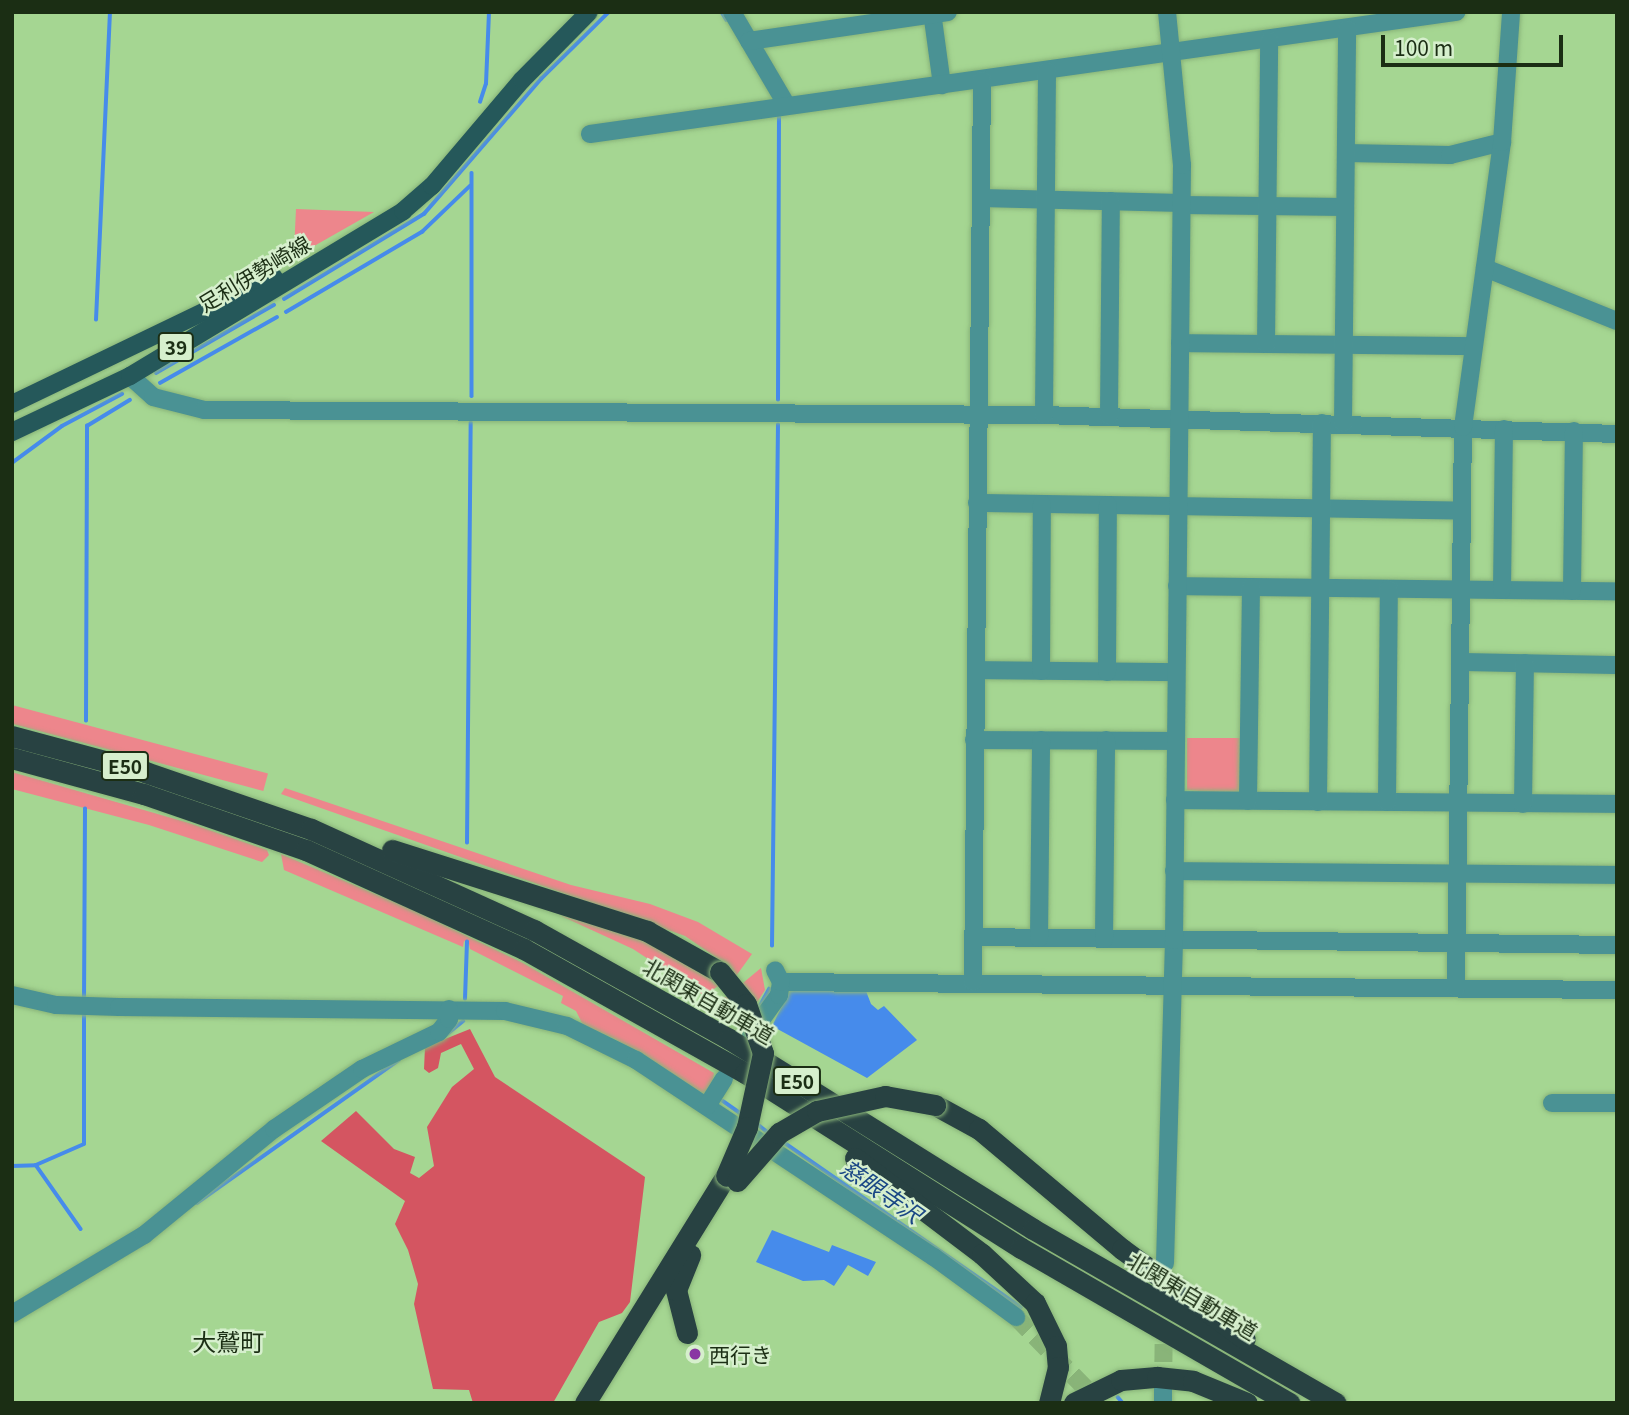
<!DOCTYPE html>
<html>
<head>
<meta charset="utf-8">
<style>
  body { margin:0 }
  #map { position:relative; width:1629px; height:1415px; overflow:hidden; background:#a5d692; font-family:Georgia,"Noto Sans JP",serif }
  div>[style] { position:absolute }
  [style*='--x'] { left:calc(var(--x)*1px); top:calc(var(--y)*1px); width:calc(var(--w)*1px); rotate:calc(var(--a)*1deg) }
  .green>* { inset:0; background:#ed868c; transform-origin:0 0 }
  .forest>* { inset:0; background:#d45561 }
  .water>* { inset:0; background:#468beb }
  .stream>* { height:3.5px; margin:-1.75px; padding:0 1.75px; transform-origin:1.75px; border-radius:1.75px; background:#468beb }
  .minor-tunnel>* { height:18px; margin-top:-9px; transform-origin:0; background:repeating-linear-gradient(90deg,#89b479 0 18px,transparent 0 27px) }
  .roads { filter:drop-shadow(0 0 2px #89b479) drop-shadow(0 0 2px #89b479) }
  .minor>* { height:18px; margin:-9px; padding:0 9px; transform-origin:9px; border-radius:9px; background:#4a9294 }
  .major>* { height:18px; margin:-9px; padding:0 9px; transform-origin:9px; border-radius:9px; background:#25585a }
  .highway>* { height:21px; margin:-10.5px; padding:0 10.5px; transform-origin:10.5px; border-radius:10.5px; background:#284242 }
  .bridges { filter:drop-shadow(0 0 2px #89b479) drop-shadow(0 0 2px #89b479) }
  .highway-bridge>* { height:21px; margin:-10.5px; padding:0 10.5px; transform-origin:10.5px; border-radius:10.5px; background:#284242 }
  .dots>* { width:19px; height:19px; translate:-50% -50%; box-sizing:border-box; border:4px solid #d6efcd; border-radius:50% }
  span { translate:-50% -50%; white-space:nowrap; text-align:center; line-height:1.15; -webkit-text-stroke:5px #d6efcd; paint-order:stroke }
  .shield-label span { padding:2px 5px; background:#d6efcd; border:2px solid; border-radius:5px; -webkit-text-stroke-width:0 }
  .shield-label { font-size:19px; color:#1b2e14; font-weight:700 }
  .street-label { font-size:21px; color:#1b2e14 }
  .poi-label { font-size:21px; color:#1b2e14 }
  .left { translate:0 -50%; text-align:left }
  .water-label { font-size:23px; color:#1a4785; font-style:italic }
  .quarter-label { font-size:24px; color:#1b2e14 }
  .frame { position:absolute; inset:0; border:14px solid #1b2e14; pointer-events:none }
  .scale { position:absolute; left:1381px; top:35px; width:182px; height:32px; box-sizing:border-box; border:4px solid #1b2e14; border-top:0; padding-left:9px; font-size:21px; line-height:24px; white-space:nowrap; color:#1b2e14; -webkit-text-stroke:5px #d6efcd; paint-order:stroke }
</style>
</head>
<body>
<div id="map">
  <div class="green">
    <div style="clip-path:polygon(296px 209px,374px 212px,300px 254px,294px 251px)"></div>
    <div style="left:12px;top:705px;width:265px;height:18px;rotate:15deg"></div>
    <div style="clip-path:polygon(1187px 738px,1244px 738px,1243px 788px,1236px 794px,1187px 790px)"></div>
    <div style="clip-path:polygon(12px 772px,189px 823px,267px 850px,269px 855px,262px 862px,149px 825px,12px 789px)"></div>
    <div style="clip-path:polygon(285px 788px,571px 885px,650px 904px,698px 922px,752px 954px,736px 976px,703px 995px,633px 949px,559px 915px,645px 938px,718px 979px,730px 967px,685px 936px,281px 794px)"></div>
    <div style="clip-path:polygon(281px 854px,413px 910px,523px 963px,714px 1073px,712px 1088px,704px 1095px,615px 1039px,583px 1025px,576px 1011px,561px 1003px,563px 996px,470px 949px,469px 944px,464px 941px,463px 947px,284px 870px)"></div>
    <div style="clip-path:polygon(761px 968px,765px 990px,741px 1027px,700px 1004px,726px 997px)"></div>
  </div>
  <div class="forest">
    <div style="clip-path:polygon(470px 1029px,495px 1077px,645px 1177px,630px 1302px,622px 1313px,599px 1322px,553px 1403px,473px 1403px,469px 1390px,433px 1389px,414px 1304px,418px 1284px,408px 1250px,395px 1224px,405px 1201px,321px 1141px,356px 1111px,394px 1149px,415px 1157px,410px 1173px,419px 1178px,434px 1166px,427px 1127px,452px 1087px,474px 1069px,461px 1044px,441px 1053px,438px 1068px,429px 1073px,424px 1069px,425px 1047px)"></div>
  </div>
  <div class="water">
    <div style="clip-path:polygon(790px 990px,866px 991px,871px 1004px,878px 1010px,884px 1006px,917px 1040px,867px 1078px,772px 1026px)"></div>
    <div style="clip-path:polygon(772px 1230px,829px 1252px,832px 1245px,876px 1262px,868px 1276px,848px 1265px,834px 1286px,824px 1280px,803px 1281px,756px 1262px)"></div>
  </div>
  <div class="stream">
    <div style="--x:722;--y:12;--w:9;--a:58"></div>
    <div style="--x:480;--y:102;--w:19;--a:-72"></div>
    <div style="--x:486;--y:84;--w:72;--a:-87.6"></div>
    <div style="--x:472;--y:173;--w:223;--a:90"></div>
    <div style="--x:284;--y:299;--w:164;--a:-31.3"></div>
    <div style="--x:424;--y:214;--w:179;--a:-49.1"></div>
    <div style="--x:541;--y:79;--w:95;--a:-44.6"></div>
    <div style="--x:286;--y:312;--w:158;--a:-30.5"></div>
    <div style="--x:422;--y:232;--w:66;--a:-43.8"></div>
    <div style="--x:96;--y:320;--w:308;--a:-87.4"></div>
    <div style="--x:156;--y:373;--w:136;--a:-30"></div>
    <div style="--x:160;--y:383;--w:134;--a:-29.4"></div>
    <div style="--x:778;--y:400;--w:288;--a:-89.8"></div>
    <div style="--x:12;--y:463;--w:62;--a:-36.5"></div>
    <div style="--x:62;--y:426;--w:68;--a:-28.1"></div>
    <div style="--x:86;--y:721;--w:295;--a:-89.8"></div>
    <div style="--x:87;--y:426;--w:50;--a:-31.2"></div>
    <div style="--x:467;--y:843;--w:420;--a:-89.5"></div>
    <div style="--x:772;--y:946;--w:521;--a:-89.34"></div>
    <div style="--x:465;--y:999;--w:57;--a:-88"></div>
    <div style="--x:84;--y:1002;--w:193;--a:-89.7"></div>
    <div style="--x:757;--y:1011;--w:25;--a:-61"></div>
    <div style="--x:446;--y:1035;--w:22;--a:-39"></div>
    <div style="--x:723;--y:1101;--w:24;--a:35"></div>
    <div style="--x:756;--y:1123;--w:16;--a:38"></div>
    <div style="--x:782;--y:1141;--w:291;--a:34.8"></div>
    <div style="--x:36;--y:1165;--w:52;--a:-23.6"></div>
    <div style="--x:84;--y:1144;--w:131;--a:-90"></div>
    <div style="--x:12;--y:1166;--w:24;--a:-2"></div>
    <div style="--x:36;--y:1165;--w:78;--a:54.9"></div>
    <div style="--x:197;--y:1203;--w:247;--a:-35.3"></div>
    <div style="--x:1118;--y:1397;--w:8;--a:50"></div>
  </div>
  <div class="minor-tunnel">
    <div style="--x:1016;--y:1317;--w:120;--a:45.7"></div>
    <div style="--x:1163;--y:1389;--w:70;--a:-89.2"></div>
  </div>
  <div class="roads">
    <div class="minor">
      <div style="--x:732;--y:12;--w:107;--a:59.6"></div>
      <div style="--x:932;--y:12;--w:74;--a:82.2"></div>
      <div style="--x:749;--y:41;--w:201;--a:-8.3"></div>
      <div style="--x:590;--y:134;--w:875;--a:-8.02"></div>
      <div style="--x:1346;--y:153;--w:104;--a:1.1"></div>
      <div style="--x:1450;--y:155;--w:54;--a:-14"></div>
      <div style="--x:981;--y:198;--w:201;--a:1.4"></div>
      <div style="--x:1182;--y:205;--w:163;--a:0.7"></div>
      <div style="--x:1485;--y:268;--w:142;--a:21.9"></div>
      <div style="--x:1180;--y:343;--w:293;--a:0.6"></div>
      <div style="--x:1266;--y:344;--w:303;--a:-89.4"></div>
      <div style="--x:130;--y:376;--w:31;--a:42"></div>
      <div style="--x:153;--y:397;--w:53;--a:14.3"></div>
      <div style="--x:204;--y:410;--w:840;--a:0.34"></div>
      <div style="--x:1044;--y:415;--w:573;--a:1.9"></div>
      <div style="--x:1044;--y:415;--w:344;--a:-89.5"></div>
      <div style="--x:1109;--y:416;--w:215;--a:-89.5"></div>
      <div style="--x:1343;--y:423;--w:394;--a:-89.4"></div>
      <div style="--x:977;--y:503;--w:485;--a:0.9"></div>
      <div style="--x:1177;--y:586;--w:440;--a:0.7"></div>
      <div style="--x:1502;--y:590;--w:161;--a:-89.3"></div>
      <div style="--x:1572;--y:591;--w:160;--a:-89.3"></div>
      <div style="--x:1460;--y:662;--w:157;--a:1.1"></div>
      <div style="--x:977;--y:670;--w:199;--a:0.6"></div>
      <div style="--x:1041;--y:671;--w:167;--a:-89.7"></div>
      <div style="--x:1107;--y:672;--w:167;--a:-89.7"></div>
      <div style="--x:974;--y:740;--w:202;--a:0.3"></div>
      <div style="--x:1175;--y:800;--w:442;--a:0.5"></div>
      <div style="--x:1248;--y:801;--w:214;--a:-89.2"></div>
      <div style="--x:1318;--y:802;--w:379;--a:-89.4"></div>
      <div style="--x:1387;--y:802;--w:213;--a:-89.5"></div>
      <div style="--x:1523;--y:804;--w:141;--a:-89.2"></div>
      <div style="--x:1174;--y:871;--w:443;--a:0.5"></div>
      <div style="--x:974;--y:937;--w:643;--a:0.71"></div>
      <div style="--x:1039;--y:938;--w:198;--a:-89.4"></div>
      <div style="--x:1104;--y:939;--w:199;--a:-89.4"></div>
      <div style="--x:781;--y:982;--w:836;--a:0.55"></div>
      <div style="--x:973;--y:982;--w:902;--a:-89.43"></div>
      <div style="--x:1456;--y:988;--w:561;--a:-89.29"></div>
      <div style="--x:1463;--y:427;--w:288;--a:-82.2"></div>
      <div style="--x:1502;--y:142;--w:130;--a:-86"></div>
      <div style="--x:12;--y:995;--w:45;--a:12.8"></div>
      <div style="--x:56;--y:1005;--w:63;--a:1.8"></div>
      <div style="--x:119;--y:1007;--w:386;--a:0.6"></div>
      <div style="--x:505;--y:1011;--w:64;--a:13.6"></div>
      <div style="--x:567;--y:1026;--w:77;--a:26.2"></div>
      <div style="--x:636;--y:1060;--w:357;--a:33.5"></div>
      <div style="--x:934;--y:1257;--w:102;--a:36.2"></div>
      <div style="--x:751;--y:1034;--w:48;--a:-54.3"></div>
      <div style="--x:779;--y:995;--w:13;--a:-81"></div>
      <div style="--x:781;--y:982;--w:13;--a:-117"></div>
      <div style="--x:1552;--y:1103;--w:65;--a:0"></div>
      <div style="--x:707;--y:1106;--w:32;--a:-58"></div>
      <div style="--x:1165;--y:1263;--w:323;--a:-88.4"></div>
      <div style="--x:1174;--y:940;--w:775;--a:-89.41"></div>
      <div style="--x:1182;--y:165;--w:154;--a:-95.6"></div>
      <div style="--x:12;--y:1314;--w:154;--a:-30.9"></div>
      <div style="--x:144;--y:1235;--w:168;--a:-39.2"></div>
      <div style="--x:274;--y:1129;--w:107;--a:-34.3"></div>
      <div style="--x:362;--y:1069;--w:85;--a:-25.7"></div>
      <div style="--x:439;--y:1032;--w:16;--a:-52"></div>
      <div style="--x:449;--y:1019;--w:10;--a:-90"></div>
      <div style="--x:1163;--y:1403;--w:13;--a:-90"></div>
    </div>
    <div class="major">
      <div style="--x:12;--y:404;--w:291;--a:-25.7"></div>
      <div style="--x:12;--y:432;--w:131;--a:-25.4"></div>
      <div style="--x:130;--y:376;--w:319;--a:-31.1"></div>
      <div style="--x:403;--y:211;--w:38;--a:-41"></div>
      <div style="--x:432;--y:186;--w:139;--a:-49.7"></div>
      <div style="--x:522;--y:80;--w:95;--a:-45.4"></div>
    </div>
    <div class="highway">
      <div style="--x:12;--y:736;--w:138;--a:15.1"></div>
      <div style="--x:145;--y:772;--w:176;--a:19"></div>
      <div style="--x:311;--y:829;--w:245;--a:24.4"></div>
      <div style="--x:534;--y:930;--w:223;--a:29.2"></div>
      <div style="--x:729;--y:1039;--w:358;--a:32"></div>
      <div style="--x:1033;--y:1229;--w:349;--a:29.9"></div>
      <div style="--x:12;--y:758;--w:137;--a:15.3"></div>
      <div style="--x:144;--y:794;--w:171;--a:19.1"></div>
      <div style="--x:306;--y:850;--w:239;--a:24.4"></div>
      <div style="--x:524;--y:949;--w:253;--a:29.3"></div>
      <div style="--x:745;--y:1073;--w:327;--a:32.4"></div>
      <div style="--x:1021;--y:1248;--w:310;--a:30"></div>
      <div style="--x:392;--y:850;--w:268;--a:17.6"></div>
      <div style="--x:647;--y:931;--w:84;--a:29.3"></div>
      <div style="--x:935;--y:1105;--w:50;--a:28.6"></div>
      <div style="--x:979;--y:1129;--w:187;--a:40"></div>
      <div style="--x:1122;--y:1249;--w:152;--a:36.2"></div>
      <div style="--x:855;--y:1158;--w:159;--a:37.1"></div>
      <div style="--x:982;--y:1254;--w:72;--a:42.8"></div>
      <div style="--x:1035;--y:1303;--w:48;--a:64"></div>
      <div style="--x:1056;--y:1346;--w:21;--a:85"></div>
      <div style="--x:1058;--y:1367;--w:37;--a:104"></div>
      <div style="--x:687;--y:1333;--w:44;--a:-104.3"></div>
      <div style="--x:676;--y:1290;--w:38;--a:-68"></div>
      <div style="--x:585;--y:1403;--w:267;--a:-58.2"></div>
      <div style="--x:1074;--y:1403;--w:52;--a:-26.1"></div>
      <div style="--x:1121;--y:1380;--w:36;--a:-5"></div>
      <div style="--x:1157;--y:1377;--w:36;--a:6"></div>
      <div style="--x:1193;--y:1381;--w:58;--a:22.2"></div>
    </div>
  </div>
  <div class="bridges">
    <div class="highway-bridge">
      <div style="--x:720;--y:972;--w:41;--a:50.9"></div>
      <div style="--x:746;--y:1004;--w:52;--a:70.9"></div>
      <div style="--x:763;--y:1053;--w:76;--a:102.2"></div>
      <div style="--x:747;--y:1127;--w:53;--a:113.2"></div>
      <div style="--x:737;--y:1181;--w:64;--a:-48.8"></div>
      <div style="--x:779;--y:1133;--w:44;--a:-30.1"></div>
      <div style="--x:817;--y:1111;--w:70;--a:-12.4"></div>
      <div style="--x:885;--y:1096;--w:51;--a:10.2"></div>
    </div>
  </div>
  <div class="dots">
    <div style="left:695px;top:1354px;background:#8935a3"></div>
  </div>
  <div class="shield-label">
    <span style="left:176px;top:347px">39</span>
    <span style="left:125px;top:766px">E50</span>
    <span style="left:797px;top:1081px">E50</span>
  </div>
  <div class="street-label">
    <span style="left:254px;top:273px;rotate:-31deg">足利伊勢崎線</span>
    <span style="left:709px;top:1000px;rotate:30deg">北関東自動車道</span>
    <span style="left:1193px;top:1295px;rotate:31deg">北関東自動車道</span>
  </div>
  <div class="poi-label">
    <span class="left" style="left:709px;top:1354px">西行き</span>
  </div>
  <div class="water-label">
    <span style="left:882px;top:1190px;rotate:35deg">慈眼寺沢</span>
  </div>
  <div class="quarter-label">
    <span style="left:228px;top:1341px">大鷲町</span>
  </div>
  <div class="frame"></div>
  <div class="scale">100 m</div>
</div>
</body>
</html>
